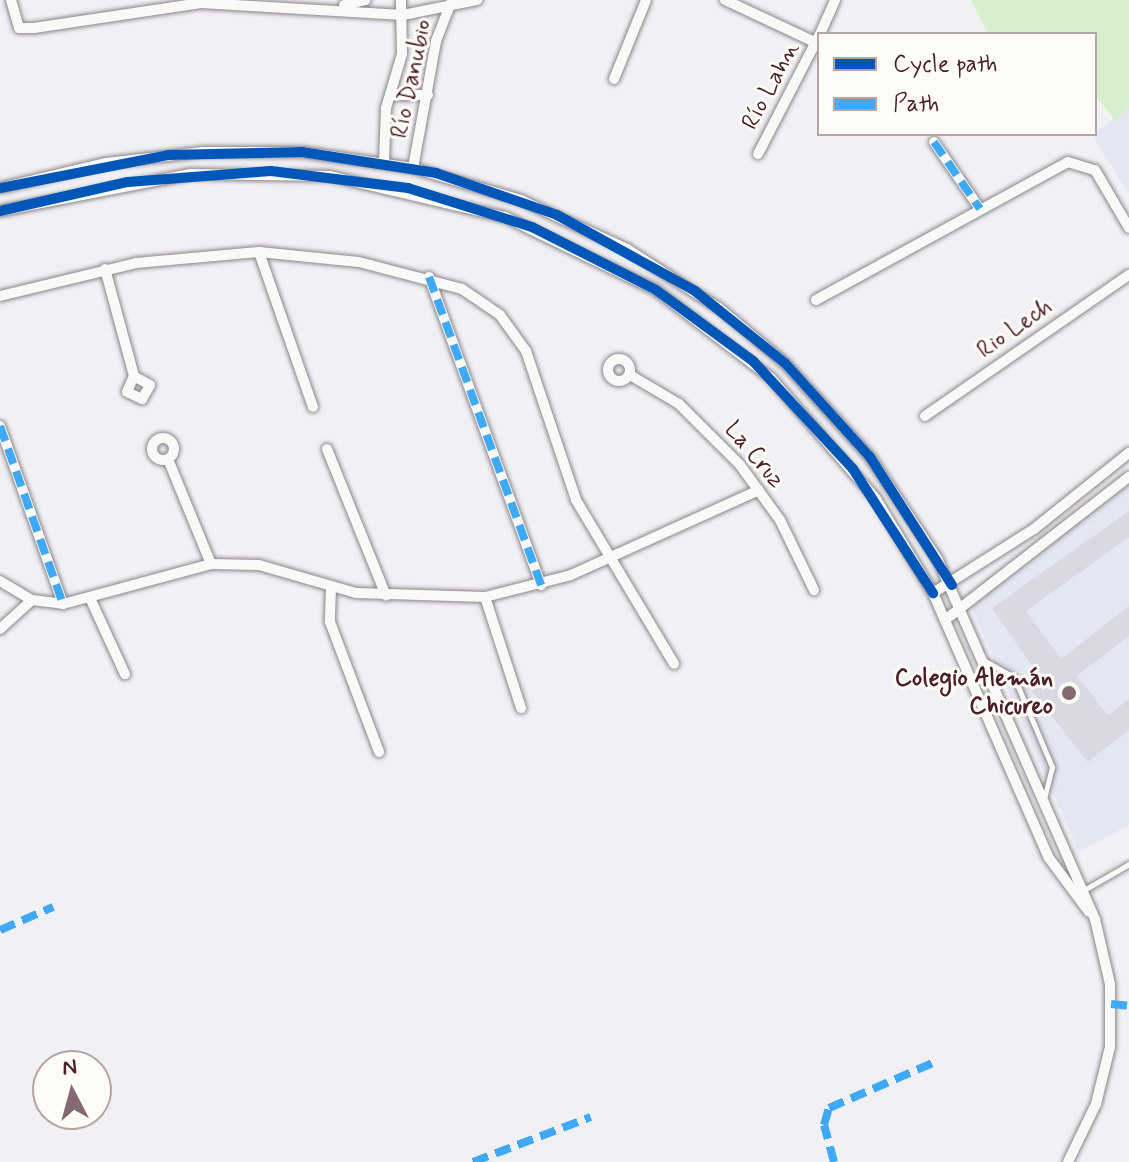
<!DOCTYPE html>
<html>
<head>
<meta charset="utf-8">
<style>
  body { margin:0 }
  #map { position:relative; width:1129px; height:1162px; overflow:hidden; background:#f0f0f5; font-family:Mynerve,sans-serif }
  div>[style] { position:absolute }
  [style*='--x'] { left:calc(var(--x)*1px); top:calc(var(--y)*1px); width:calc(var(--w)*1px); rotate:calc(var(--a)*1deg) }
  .built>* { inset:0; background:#e5e6f3 }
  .green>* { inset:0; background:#d6eecb }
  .building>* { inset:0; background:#dad8e2 }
  .roads { filter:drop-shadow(0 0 2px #8d8589) drop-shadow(0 0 2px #8d8589) }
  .lane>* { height:5px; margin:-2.5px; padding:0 2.5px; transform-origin:2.5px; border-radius:2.5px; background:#f9f9f8 }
  .street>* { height:10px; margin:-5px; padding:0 5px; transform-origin:5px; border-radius:5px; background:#f9f9f8 }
  .street>.ring { margin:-5px; padding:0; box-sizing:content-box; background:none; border:10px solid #f9f9f8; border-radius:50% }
  .quiet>* { height:8px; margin-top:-4px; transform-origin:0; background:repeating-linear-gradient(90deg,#3fa9f5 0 16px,transparent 0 24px) }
  .cycleway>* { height:10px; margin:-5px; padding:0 5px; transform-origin:5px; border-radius:5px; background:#0057b8 }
  .dots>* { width:22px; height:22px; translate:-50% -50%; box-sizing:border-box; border:4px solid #fdfcf7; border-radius:50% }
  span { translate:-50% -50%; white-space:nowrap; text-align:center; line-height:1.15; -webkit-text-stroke:6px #fdfcf7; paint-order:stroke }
  .street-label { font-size:24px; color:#4a1f2b }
  .poi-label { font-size:24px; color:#4a1f2b; font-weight:700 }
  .right { translate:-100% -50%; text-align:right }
  .legend { position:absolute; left:817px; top:32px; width:280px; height:104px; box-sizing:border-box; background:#fdfcf7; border:2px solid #b5a4a5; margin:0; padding:10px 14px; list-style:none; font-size:24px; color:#4a1f2b }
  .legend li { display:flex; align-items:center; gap:16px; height:40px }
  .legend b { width:40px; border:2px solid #b5a4a5 }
  .north { position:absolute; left:32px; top:1050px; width:80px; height:80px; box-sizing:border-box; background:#fdfcf7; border:2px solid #b5a4a5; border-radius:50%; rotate:354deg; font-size:22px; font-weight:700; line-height:32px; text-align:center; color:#4a1f2b }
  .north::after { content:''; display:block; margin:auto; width:28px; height:36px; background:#846872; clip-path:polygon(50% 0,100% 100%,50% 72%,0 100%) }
</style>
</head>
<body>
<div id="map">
  <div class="built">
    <div style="clip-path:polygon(1129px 107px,1129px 194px,1092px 135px)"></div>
    <div style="clip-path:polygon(1129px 484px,1129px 825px,1079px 852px,971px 607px)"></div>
  </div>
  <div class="green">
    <div style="clip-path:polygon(971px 0,1129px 0,1129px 107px,1115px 120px,1095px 95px,1095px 34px,988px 34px)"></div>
  </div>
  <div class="building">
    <div style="clip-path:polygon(1129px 511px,1129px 537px,1026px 611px,1061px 659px,1129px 606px,1129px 636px,1077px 676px,1108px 715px,1129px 699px,1129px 730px,1088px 762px,1027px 685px,1039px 676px,992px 608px)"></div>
  </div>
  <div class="roads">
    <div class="lane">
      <div style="--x:985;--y:661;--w:33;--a:29"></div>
      <div style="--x:1014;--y:677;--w:98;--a:67.1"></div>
      <div style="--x:1052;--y:767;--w:33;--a:104"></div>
      <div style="--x:1084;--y:890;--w:52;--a:-30"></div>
    </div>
    <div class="street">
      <div style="--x:11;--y:0;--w:29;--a:74"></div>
      <div style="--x:19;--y:28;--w:15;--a:0"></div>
      <div style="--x:34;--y:28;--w:169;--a:-8.5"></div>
      <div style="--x:201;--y:3;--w:202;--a:3.4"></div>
      <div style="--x:403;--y:15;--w:76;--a:-11.5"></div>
      <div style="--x:725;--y:0;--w:104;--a:25.1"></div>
      <div style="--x:344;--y:5;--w:22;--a:-13"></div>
      <div style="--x:820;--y:34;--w:37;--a:-66"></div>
      <div style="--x:614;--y:79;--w:85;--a:-67.9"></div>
      <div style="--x:390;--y:95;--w:38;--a:0"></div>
      <div style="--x:934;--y:142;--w:81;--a:55.5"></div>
      <div style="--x:758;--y:154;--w:133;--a:-62.7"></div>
      <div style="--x:384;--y:162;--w:54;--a:-87.9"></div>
      <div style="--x:386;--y:108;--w:56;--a:-73.5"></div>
      <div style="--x:402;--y:54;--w:54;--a:-91.1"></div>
      <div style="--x:413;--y:168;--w:129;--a:-79.7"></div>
      <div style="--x:436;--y:41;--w:44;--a:-68.7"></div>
      <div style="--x:0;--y:188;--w:109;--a:-13.3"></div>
      <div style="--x:106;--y:163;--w:98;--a:-6.5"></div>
      <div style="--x:203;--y:152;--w:99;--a:0"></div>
      <div style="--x:302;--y:152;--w:112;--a:8.2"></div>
      <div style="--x:413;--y:168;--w:113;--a:16.5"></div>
      <div style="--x:521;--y:200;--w:117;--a:24.8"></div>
      <div style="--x:627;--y:249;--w:109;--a:32.7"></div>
      <div style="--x:719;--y:308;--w:86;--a:39.8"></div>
      <div style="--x:785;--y:363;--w:127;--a:47.9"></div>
      <div style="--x:870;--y:457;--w:123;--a:56.6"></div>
      <div style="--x:938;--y:560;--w:392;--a:66.4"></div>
      <div style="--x:1095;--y:919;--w:67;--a:77"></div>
      <div style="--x:1110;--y:984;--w:63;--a:90"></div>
      <div style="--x:1110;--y:1047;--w:59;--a:103.8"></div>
      <div style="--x:1096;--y:1104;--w:64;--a:115.8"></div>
      <div style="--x:0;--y:211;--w:194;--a:-11"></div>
      <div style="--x:190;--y:174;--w:140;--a:0.8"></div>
      <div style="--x:330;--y:176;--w:180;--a:13.2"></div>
      <div style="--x:505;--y:217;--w:168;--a:25.8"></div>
      <div style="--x:656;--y:290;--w:145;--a:37.4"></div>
      <div style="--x:771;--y:378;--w:160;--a:49"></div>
      <div style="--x:876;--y:499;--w:110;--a:58.8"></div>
      <div style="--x:933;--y:593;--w:289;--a:66.4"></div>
      <div style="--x:1049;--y:858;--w:67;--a:53.5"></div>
      <div style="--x:259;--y:252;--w:164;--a:70.8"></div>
      <div style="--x:105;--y:269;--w:111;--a:74.8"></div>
      <div style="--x:134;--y:376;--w:17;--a:114"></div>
      <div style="--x:127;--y:392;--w:17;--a:25"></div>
      <div style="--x:142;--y:399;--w:16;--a:-60"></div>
      <div style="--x:150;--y:385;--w:18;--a:-151"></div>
      <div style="--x:429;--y:277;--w:328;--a:70"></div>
      <div style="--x:0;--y:296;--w:140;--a:-13.6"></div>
      <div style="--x:136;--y:263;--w:123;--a:-5.1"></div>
      <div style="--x:259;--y:252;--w:100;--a:5.7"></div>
      <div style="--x:359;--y:262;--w:106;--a:14.7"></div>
      <div style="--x:462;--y:289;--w:46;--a:34.4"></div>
      <div style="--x:500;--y:315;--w:44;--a:54.2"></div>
      <div style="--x:526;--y:351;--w:157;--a:71.4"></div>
      <div style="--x:576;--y:500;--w:191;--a:59.1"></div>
      <div style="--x:816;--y:300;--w:287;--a:-28.7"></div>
      <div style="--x:1068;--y:162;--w:28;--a:17"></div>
      <div style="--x:1095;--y:170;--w:67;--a:59.6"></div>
      <div class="ring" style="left:608px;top:359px;width:12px;height:12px"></div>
      <div style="--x:630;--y:375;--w:57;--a:30.6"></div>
      <div style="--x:679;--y:404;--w:86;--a:45"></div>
      <div style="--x:740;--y:465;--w:68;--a:54"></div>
      <div style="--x:780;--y:520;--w:78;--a:64.1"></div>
      <div style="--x:925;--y:416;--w:248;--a:-34.7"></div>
      <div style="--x:0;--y:426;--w:189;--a:70.5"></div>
      <div class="ring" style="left:152px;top:438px;width:12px;height:12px"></div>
      <div style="--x:327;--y:449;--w:158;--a:68.1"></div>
      <div style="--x:211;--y:564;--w:48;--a:1.2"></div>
      <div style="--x:259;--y:565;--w:101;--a:16.1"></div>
      <div style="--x:356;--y:593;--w:129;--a:1.8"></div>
      <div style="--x:485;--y:597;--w:89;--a:-14.3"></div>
      <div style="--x:571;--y:575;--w:206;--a:-24.3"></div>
      <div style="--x:0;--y:581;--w:37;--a:31"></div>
      <div style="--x:32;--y:600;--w:31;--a:7"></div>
      <div style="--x:63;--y:604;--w:153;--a:-15.1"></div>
      <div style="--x:211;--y:564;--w:113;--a:-112.3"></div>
      <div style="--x:331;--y:588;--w:34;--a:92"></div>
      <div style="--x:330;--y:622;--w:139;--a:69.3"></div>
      <div style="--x:933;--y:593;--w:120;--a:-32.4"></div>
      <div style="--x:1034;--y:529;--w:122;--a:-38.7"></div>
      <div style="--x:485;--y:597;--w:117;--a:72"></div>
      <div style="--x:90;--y:598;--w:84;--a:65.3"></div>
      <div style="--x:945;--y:620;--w:233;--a:-37.9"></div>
      <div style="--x:0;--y:629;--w:43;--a:-42.2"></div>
    </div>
  </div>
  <div class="quiet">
    <div style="--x:934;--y:142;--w:81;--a:55.5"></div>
    <div style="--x:429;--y:277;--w:328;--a:70"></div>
    <div style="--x:0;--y:426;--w:189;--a:70.5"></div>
    <div style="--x:0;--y:930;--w:58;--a:-23.5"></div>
    <div style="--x:1111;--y:1004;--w:18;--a:6"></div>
    <div style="--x:473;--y:1162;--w:126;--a:-20.9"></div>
    <div style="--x:834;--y:1162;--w:38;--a:-105"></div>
    <div style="--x:824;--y:1125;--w:18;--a:-74"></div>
    <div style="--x:829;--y:1108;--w:116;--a:-23.5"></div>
  </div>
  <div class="cycleway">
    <div style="--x:0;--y:188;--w:171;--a:-11.1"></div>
    <div style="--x:168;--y:155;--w:134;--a:-1.3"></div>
    <div style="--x:302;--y:152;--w:136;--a:8.9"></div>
    <div style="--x:436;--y:173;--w:128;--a:19.1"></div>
    <div style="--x:557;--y:215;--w:158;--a:28.8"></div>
    <div style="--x:695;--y:291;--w:115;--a:38.7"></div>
    <div style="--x:785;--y:363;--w:127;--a:47.9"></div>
    <div style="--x:870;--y:457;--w:152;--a:57.4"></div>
    <div style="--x:0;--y:211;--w:131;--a:-12.8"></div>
    <div style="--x:128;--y:182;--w:143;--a:-4.4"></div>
    <div style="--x:271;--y:171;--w:138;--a:7.1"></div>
    <div style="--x:408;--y:188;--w:130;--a:17.5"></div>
    <div style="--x:532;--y:227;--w:139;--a:26.9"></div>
    <div style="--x:656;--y:290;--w:120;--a:36.2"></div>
    <div style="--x:753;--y:361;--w:147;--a:47.2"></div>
    <div style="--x:853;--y:469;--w:148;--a:57.2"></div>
  </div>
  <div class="dots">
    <div style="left:1069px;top:693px;background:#846872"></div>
  </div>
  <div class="street-label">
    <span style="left:412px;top:79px;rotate:-78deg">Río Danubio</span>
    <span style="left:771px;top:86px;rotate:-62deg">Río Lahn</span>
    <span style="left:1015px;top:329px;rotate:-35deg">Rio Lech</span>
    <span style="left:754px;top:455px;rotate:50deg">La Cruz</span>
  </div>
  <div class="poi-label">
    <span class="right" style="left:1053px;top:693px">Colegio Alemán<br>Chicureo</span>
  </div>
  <ul class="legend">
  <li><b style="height:10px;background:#0057b8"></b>Cycle path</li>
  <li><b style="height:10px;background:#3fa9f5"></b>Path</li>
  </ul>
  <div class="north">N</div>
</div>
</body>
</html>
